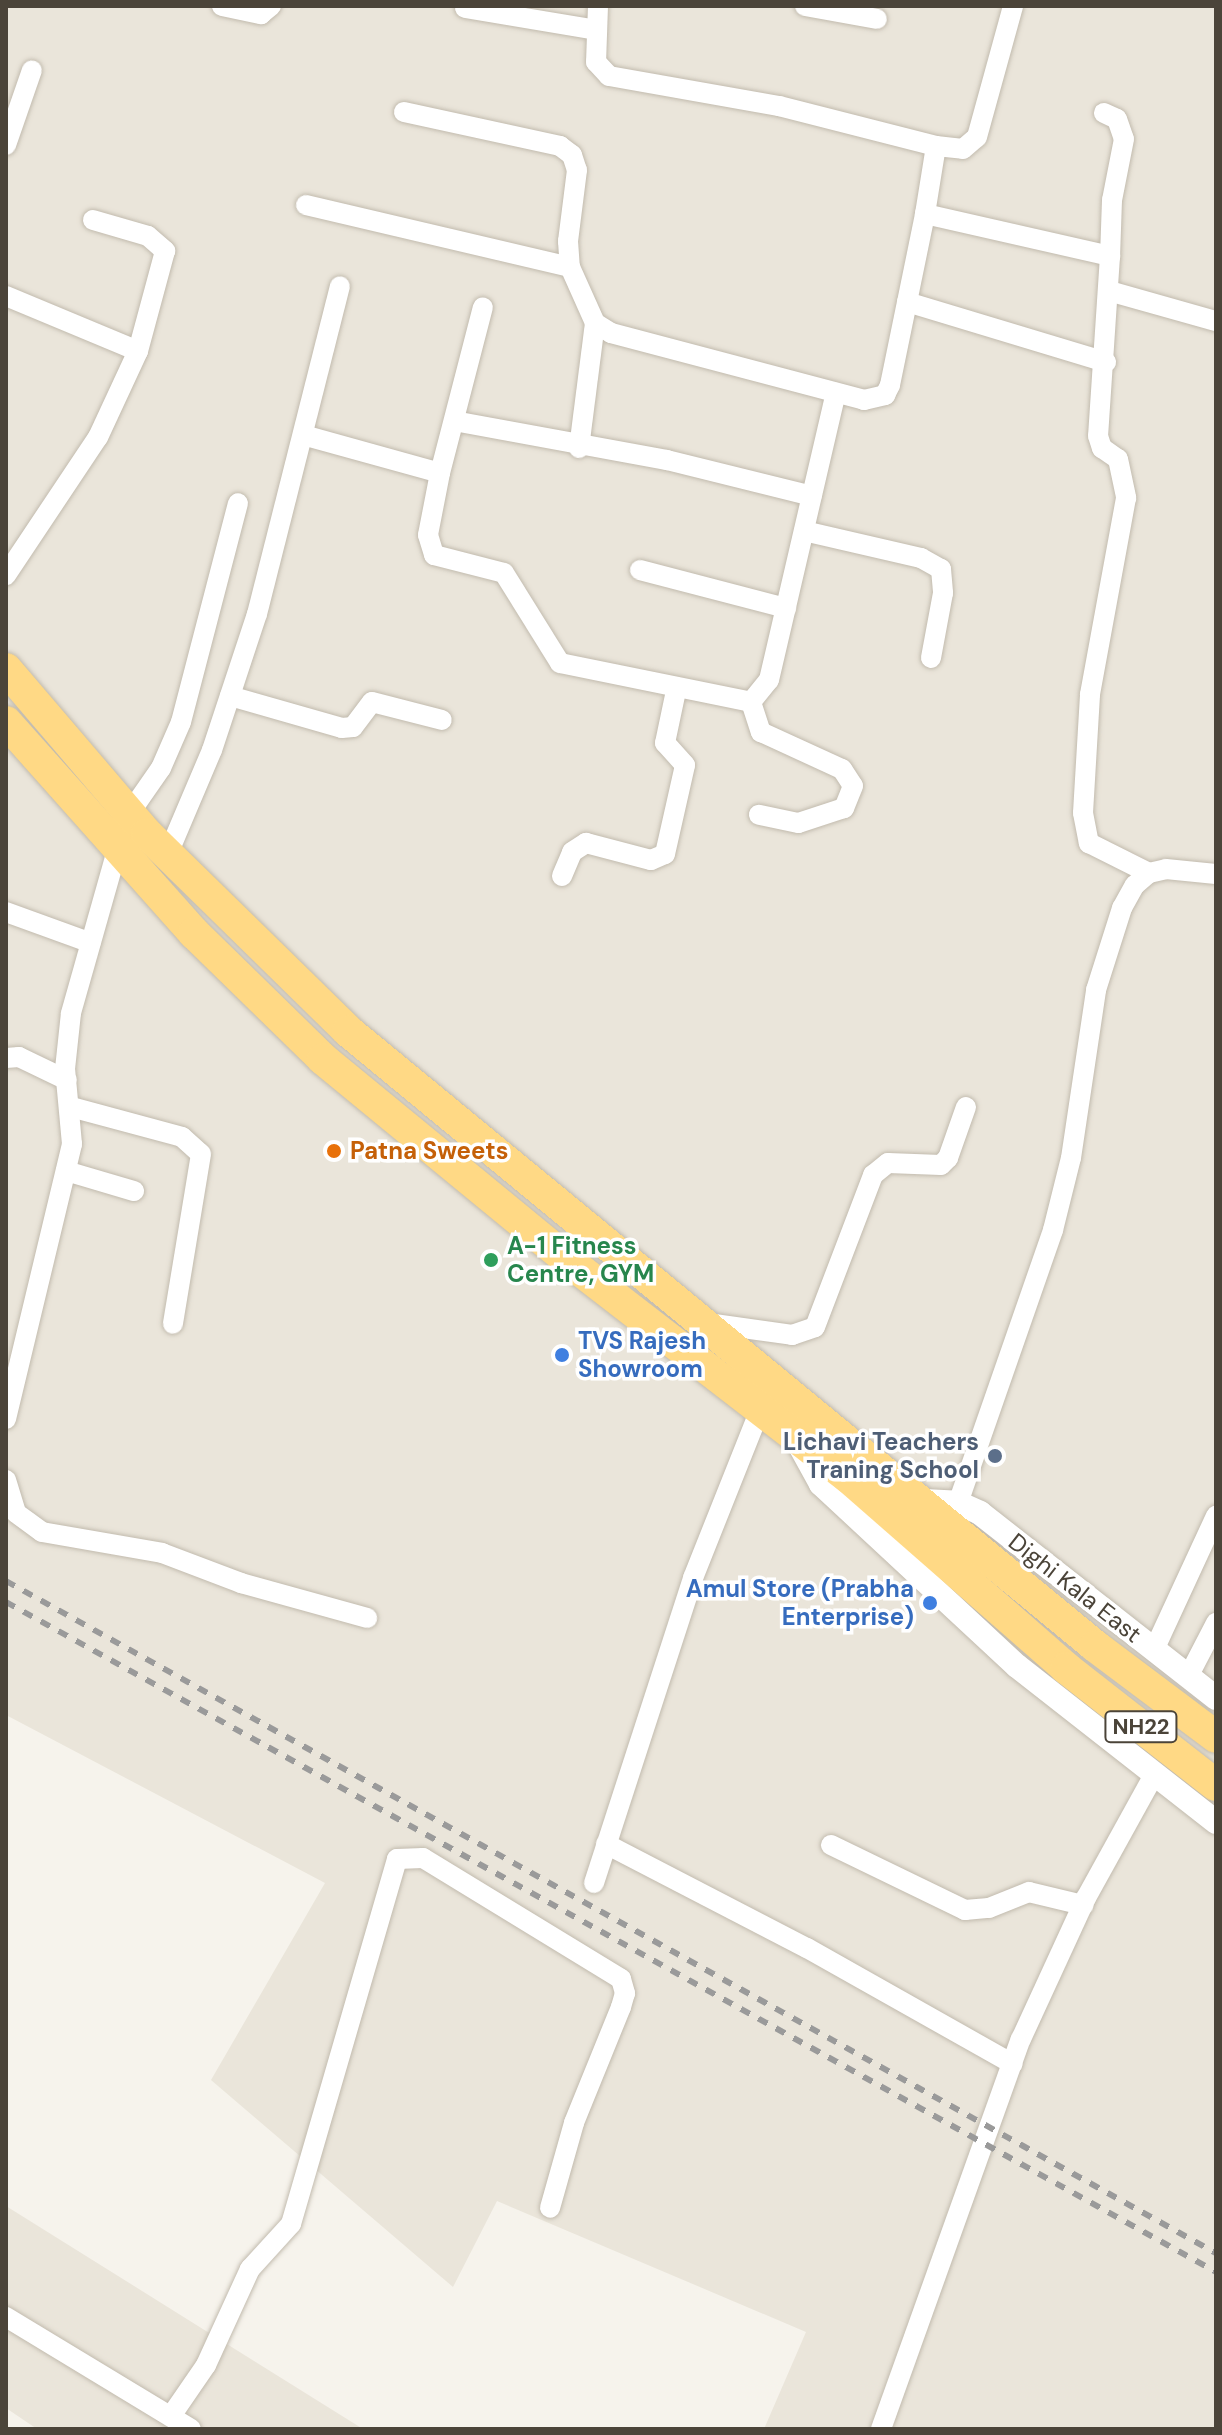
<!DOCTYPE html>
<html>
<head>
<meta charset="utf-8">
<style>
  body { margin:0 }
  #map { position:relative; width:1222px; height:2435px; overflow:hidden; background:#f6f3ec; font-family:"DM Sans",sans-serif }
  div>[style] { position:absolute }
  [style*='--x'] { left:calc(var(--x)*1px); top:calc(var(--y)*1px); width:calc(var(--w)*1px); rotate:calc(var(--a)*1deg) }
  .residential>* { inset:0; background:#eae5da }
  .roads { filter:drop-shadow(0 0 2px #c2bbae) drop-shadow(0 0 2px #c2bbae) }
  .minor>* { height:20px; margin:-10px; padding:0 10px; transform-origin:10px; border-radius:10px; background:#fff }
  .tertiary>* { height:24px; margin:-12px; padding:0 12px; transform-origin:12px; border-radius:12px; background:#fff }
  .trunk>* { height:32px; margin:-16px; padding:0 16px; transform-origin:16px; border-radius:16px; background:#ffd985 }
  .rail>* { height:6px; margin-top:-3px; transform-origin:0; background:repeating-linear-gradient(90deg,#9a9a9a 0 10px,transparent 0 20px) }
  .dots>* { width:22px; height:22px; translate:-50% -50%; box-sizing:border-box; border:4px solid #fff; border-radius:50% }
  span { translate:-50% -50%; white-space:nowrap; text-align:center; line-height:1.15; -webkit-text-stroke:7px #fff; paint-order:stroke }
  .shield-label span { padding:2px 6px; background:#fff; border:2px solid; border-radius:6px; -webkit-text-stroke-width:0 }
  .shield-label { font-size:22px; color:#4b4439; font-weight:700 }
  .food-label { font-size:24px; color:#c56008; font-weight:700 }
  .left { translate:0 -50%; text-align:left }
  .leisure-label { font-size:24px; color:#27864d; font-weight:700 }
  .shop-label { font-size:24px; color:#366cbe; font-weight:700 }
  .right { translate:-100% -50%; text-align:right }
  .service-label { font-size:24px; color:#4e5e75; font-weight:700 }
  .street-label { font-size:24px; color:#4b4439 }
  .frame { position:absolute; inset:0; border:8px solid #4b4439; pointer-events:none }
</style>
</head>
<body>
<div id="map">
  <div class="residential">
    <div style="clip-path:polygon(6px 6px,1216px 6px,1216px 2429px,764px 2429px,806px 2332px,497px 2201px,453px 2287px,211px 2080px,325px 1883px,6px 1715px)"></div>
    <div style="clip-path:polygon(6px 2206px,363px 2429px,37px 2429px,6px 2408px)"></div>
  </div>
  <div class="roads">
    <div class="minor">
      <div style="--x:222;--y:6;--w:40;--a:12"></div>
      <div style="--x:261;--y:14;--w:13;--a:-39"></div>
      <div style="--x:598;--y:6;--w:56;--a:92"></div>
      <div style="--x:596;--y:62;--w:19;--a:47"></div>
      <div style="--x:609;--y:76;--w:173;--a:10"></div>
      <div style="--x:779;--y:106;--w:162;--a:14.3"></div>
      <div style="--x:936;--y:146;--w:69;--a:99.2"></div>
      <div style="--x:805;--y:6;--w:73;--a:10.2"></div>
      <div style="--x:465;--y:8;--w:133;--a:9.5"></div>
      <div style="--x:404;--y:112;--w:160;--a:12.3"></div>
      <div style="--x:560;--y:146;--w:15;--a:37"></div>
      <div style="--x:572;--y:155;--w:16;--a:72"></div>
      <div style="--x:577;--y:170;--w:72;--a:97.2"></div>
      <div style="--x:568;--y:241;--w:26;--a:86"></div>
      <div style="--x:570;--y:267;--w:61;--a:65.9"></div>
      <div style="--x:595;--y:323;--w:19;--a:32"></div>
      <div style="--x:611;--y:333;--w:262;--a:14.8"></div>
      <div style="--x:864;--y:400;--w:22;--a:-13"></div>
      <div style="--x:885;--y:395;--w:11;--a:-63"></div>
      <div style="--x:890;--y:385;--w:175;--a:-78.4"></div>
      <div style="--x:925;--y:214;--w:190;--a:12.8"></div>
      <div style="--x:1110;--y:256;--w:180;--a:93.8"></div>
      <div style="--x:1098;--y:436;--w:13;--a:72"></div>
      <div style="--x:1102;--y:448;--w:19;--a:35"></div>
      <div style="--x:1118;--y:459;--w:40;--a:78"></div>
      <div style="--x:1126;--y:498;--w:200;--a:100.4"></div>
      <div style="--x:1090;--y:695;--w:118;--a:93.4"></div>
      <div style="--x:1083;--y:813;--w:31;--a:79"></div>
      <div style="--x:1089;--y:843;--w:67;--a:26.6"></div>
      <div style="--x:1104;--y:113;--w:14;--a:25"></div>
      <div style="--x:1117;--y:119;--w:21;--a:71"></div>
      <div style="--x:1124;--y:139;--w:62;--a:101.1"></div>
      <div style="--x:1112;--y:200;--w:56;--a:92"></div>
      <div style="--x:6;--y:145;--w:79;--a:-70.9"></div>
      <div style="--x:936;--y:146;--w:27;--a:6"></div>
      <div style="--x:963;--y:149;--w:18;--a:-41"></div>
      <div style="--x:977;--y:137;--w:136;--a:-74.6"></div>
      <div style="--x:306;--y:205;--w:271;--a:13.2"></div>
      <div style="--x:93;--y:220;--w:57;--a:16.2"></div>
      <div style="--x:148;--y:236;--w:23;--a:41"></div>
      <div style="--x:165;--y:251;--w:104;--a:105.1"></div>
      <div style="--x:1109;--y:291;--w:111;--a:15.7"></div>
      <div style="--x:6;--y:296;--w:143;--a:22.6"></div>
      <div style="--x:138;--y:351;--w:95;--a:114.9"></div>
      <div style="--x:98;--y:437;--w:166;--a:123.7"></div>
      <div style="--x:907;--y:302;--w:208;--a:16.8"></div>
      <div style="--x:454;--y:421;--w:217;--a:10.4"></div>
      <div style="--x:667;--y:460;--w:149;--a:13.9"></div>
      <div style="--x:303;--y:435;--w:142;--a:15.5"></div>
      <div style="--x:440;--y:473;--w:171;--a:-75.5"></div>
      <div style="--x:579;--y:448;--w:126;--a:-82.7"></div>
      <div style="--x:440;--y:473;--w:63;--a:101"></div>
      <div style="--x:428;--y:535;--w:21;--a:73"></div>
      <div style="--x:434;--y:555;--w:72;--a:14.4"></div>
      <div style="--x:504;--y:573;--w:106;--a:58.1"></div>
      <div style="--x:560;--y:663;--w:195;--a:11.5"></div>
      <div style="--x:751;--y:702;--w:28;--a:-51"></div>
      <div style="--x:769;--y:680;--w:295;--a:-76.9"></div>
      <div style="--x:804;--y:531;--w:120;--a:13"></div>
      <div style="--x:921;--y:558;--w:23;--a:29"></div>
      <div style="--x:941;--y:569;--w:24;--a:85"></div>
      <div style="--x:943;--y:593;--w:66;--a:100.5"></div>
      <div style="--x:640;--y:570;--w:151;--a:14.6"></div>
      <div style="--x:230;--y:696;--w:116;--a:15.9"></div>
      <div style="--x:342;--y:728;--w:11;--a:-5"></div>
      <div style="--x:353;--y:727;--w:31;--a:-53"></div>
      <div style="--x:372;--y:702;--w:72;--a:14.4"></div>
      <div style="--x:751;--y:702;--w:32;--a:72"></div>
      <div style="--x:761;--y:732;--w:89;--a:24.6"></div>
      <div style="--x:842;--y:769;--w:20;--a:57"></div>
      <div style="--x:853;--y:786;--w:24;--a:112"></div>
      <div style="--x:844;--y:808;--w:48;--a:161.9"></div>
      <div style="--x:798;--y:823;--w:40;--a:-168"></div>
      <div style="--x:129;--y:814;--w:56;--a:-55.2"></div>
      <div style="--x:161;--y:768;--w:50;--a:-66.5"></div>
      <div style="--x:181;--y:722;--w:226;--a:-75.4"></div>
      <div style="--x:167;--y:856;--w:115;--a:-67"></div>
      <div style="--x:212;--y:750;--w:143;--a:-71.7"></div>
      <div style="--x:257;--y:614;--w:338;--a:-75.8"></div>
      <div style="--x:562;--y:876;--w:26;--a:-67"></div>
      <div style="--x:572;--y:852;--w:17;--a:-33"></div>
      <div style="--x:586;--y:843;--w:67;--a:14.7"></div>
      <div style="--x:651;--y:860;--w:15;--a:-23"></div>
      <div style="--x:665;--y:854;--w:91;--a:-77.3"></div>
      <div style="--x:685;--y:765;--w:30;--a:-132"></div>
      <div style="--x:665;--y:743;--w:53;--a:-78.1"></div>
      <div style="--x:6;--y:912;--w:90;--a:20"></div>
      <div style="--x:6;--y:1058;--w:13;--a:-4"></div>
      <div style="--x:19;--y:1057;--w:53;--a:25.6"></div>
      <div style="--x:71;--y:1107;--w:115;--a:15.1"></div>
      <div style="--x:182;--y:1137;--w:25;--a:42"></div>
      <div style="--x:201;--y:1154;--w:172;--a:99.4"></div>
      <div style="--x:66;--y:1171;--w:71;--a:16.4"></div>
      <div style="--x:707;--y:1323;--w:86;--a:8"></div>
      <div style="--x:792;--y:1335;--w:24;--a:-19"></div>
      <div style="--x:815;--y:1327;--w:163;--a:-69.1"></div>
      <div style="--x:873;--y:1175;--w:19;--a:-39"></div>
      <div style="--x:888;--y:1163;--w:53;--a:2.2"></div>
      <div style="--x:941;--y:1165;--w:10;--a:-45"></div>
      <div style="--x:948;--y:1158;--w:54;--a:-70.6"></div>
      <div style="--x:6;--y:1419;--w:283;--a:-76.5"></div>
      <div style="--x:72;--y:1144;--w:75;--a:-95.3"></div>
      <div style="--x:65;--y:1069;--w:56;--a:-83.9"></div>
      <div style="--x:71;--y:1013;--w:169;--a:-74.2"></div>
      <div style="--x:6;--y:1480;--w:34;--a:73"></div>
      <div style="--x:16;--y:1513;--w:32;--a:36"></div>
      <div style="--x:42;--y:1532;--w:122;--a:9.9"></div>
      <div style="--x:162;--y:1553;--w:85;--a:20.8"></div>
      <div style="--x:241;--y:1583;--w:131;--a:15.5"></div>
      <div style="--x:958;--y:1503;--w:289;--a:-70.8"></div>
      <div style="--x:1053;--y:1230;--w:74;--a:-76"></div>
      <div style="--x:1071;--y:1158;--w:170;--a:-81.5"></div>
      <div style="--x:1096;--y:990;--w:86;--a:-72.4"></div>
      <div style="--x:1122;--y:908;--w:26;--a:-61"></div>
      <div style="--x:1135;--y:885;--w:18;--a:-41"></div>
      <div style="--x:1149;--y:873;--w:17;--a:-13"></div>
      <div style="--x:1166;--y:869;--w:50;--a:5.7"></div>
      <div style="--x:1154;--y:1650;--w:148;--a:-65.2"></div>
      <div style="--x:1188;--y:1677;--w:61;--a:-62.6"></div>
      <div style="--x:606;--y:1844;--w:226;--a:27.4"></div>
      <div style="--x:807;--y:1948;--w:236;--a:29.4"></div>
      <div style="--x:831;--y:1845;--w:149;--a:25.9"></div>
      <div style="--x:965;--y:1910;--w:24;--a:-5"></div>
      <div style="--x:989;--y:1908;--w:43;--a:-21.8"></div>
      <div style="--x:1029;--y:1892;--w:56;--a:13.5"></div>
      <div style="--x:594;--y:1883;--w:321;--a:-72"></div>
      <div style="--x:693;--y:1578;--w:181;--a:-68.3"></div>
      <div style="--x:6;--y:2317;--w:216;--a:31.2"></div>
      <div style="--x:171;--y:2416;--w:62;--a:-55.5"></div>
      <div style="--x:206;--y:2365;--w:106;--a:-65.4"></div>
      <div style="--x:250;--y:2269;--w:61;--a:-47.7"></div>
      <div style="--x:291;--y:2224;--w:380;--a:-73.8"></div>
      <div style="--x:397;--y:1859;--w:26;--a:-2"></div>
      <div style="--x:423;--y:1858;--w:232;--a:31.4"></div>
      <div style="--x:621;--y:1979;--w:15;--a:74"></div>
      <div style="--x:625;--y:1993;--w:15;--a:106"></div>
      <div style="--x:621;--y:2007;--w:125;--a:112.1"></div>
      <div style="--x:574;--y:2123;--w:88;--a:105.8"></div>
      <div style="--x:881;--y:2429;--w:414;--a:-70.3"></div>
      <div style="--x:1021;--y:2039;--w:155;--a:-65.3"></div>
      <div style="--x:1086;--y:1898;--w:141;--a:-61.1"></div>
    </div>
    <div class="tertiary">
      <div style="--x:799;--y:1444;--w:46;--a:61.2"></div>
      <div style="--x:821;--y:1484;--w:267;--a:42.9"></div>
      <div style="--x:1017;--y:1666;--w:253;--a:38.1"></div>
      <div style="--x:924;--y:1501;--w:34;--a:3"></div>
      <div style="--x:958;--y:1503;--w:24;--a:24"></div>
      <div style="--x:980;--y:1513;--w:300;--a:38.1"></div>
    </div>
    <div class="trunk">
      <div style="--x:6;--y:669;--w:217;--a:49.5"></div>
      <div style="--x:147;--y:834;--w:281;--a:44.4"></div>
      <div style="--x:348;--y:1031;--w:968;--a:39.46"></div>
      <div style="--x:1095;--y:1646;--w:151;--a:36.9"></div>
      <div style="--x:6;--y:722;--w:283;--a:48.3"></div>
      <div style="--x:194;--y:933;--w:180;--a:44.3"></div>
      <div style="--x:323;--y:1059;--w:333;--a:39.4"></div>
      <div style="--x:580;--y:1270;--w:339;--a:37.7"></div>
      <div style="--x:848;--y:1477;--w:290;--a:41.2"></div>
      <div style="--x:1066;--y:1668;--w:190;--a:38"></div>
    </div>
  </div>
  <div class="rail">
    <div style="--x:6;--y:1581;--w:1384;--a:29.05"></div>
    <div style="--x:6;--y:1602;--w:1383;--a:28.97"></div>
  </div>
  <div class="dots">
    <div style="left:334px;top:1151px;background:#e8710a"></div>
    <div style="left:491px;top:1260px;background:#2e9e5b"></div>
    <div style="left:562px;top:1355px;background:#3f7fe0"></div>
    <div style="left:995px;top:1456px;background:#5c6f8a"></div>
    <div style="left:930px;top:1603px;background:#3f7fe0"></div>
  </div>
  <div class="shield-label">
    <span style="left:1141px;top:1727px">NH22</span>
  </div>
  <div class="food-label">
    <span class="left" style="left:350px;top:1151px">Patna Sweets</span>
  </div>
  <div class="leisure-label">
    <span class="left" style="left:507px;top:1260px">A-1 Fitness<br>Centre, GYM</span>
  </div>
  <div class="shop-label">
    <span class="left" style="left:578px;top:1355px">TVS Rajesh<br>Showroom</span>
    <span class="right" style="left:914px;top:1603px">Amul Store (Prabha<br>Enterprise)</span>
  </div>
  <div class="service-label">
    <span class="right" style="left:979px;top:1456px">Lichavi Teachers<br>Traning School</span>
  </div>
  <div class="street-label">
    <span style="left:1075px;top:1588px;rotate:38deg">Dighi Kala East</span>
  </div>
  <div class="frame"></div>
</div>
</body>
</html>
